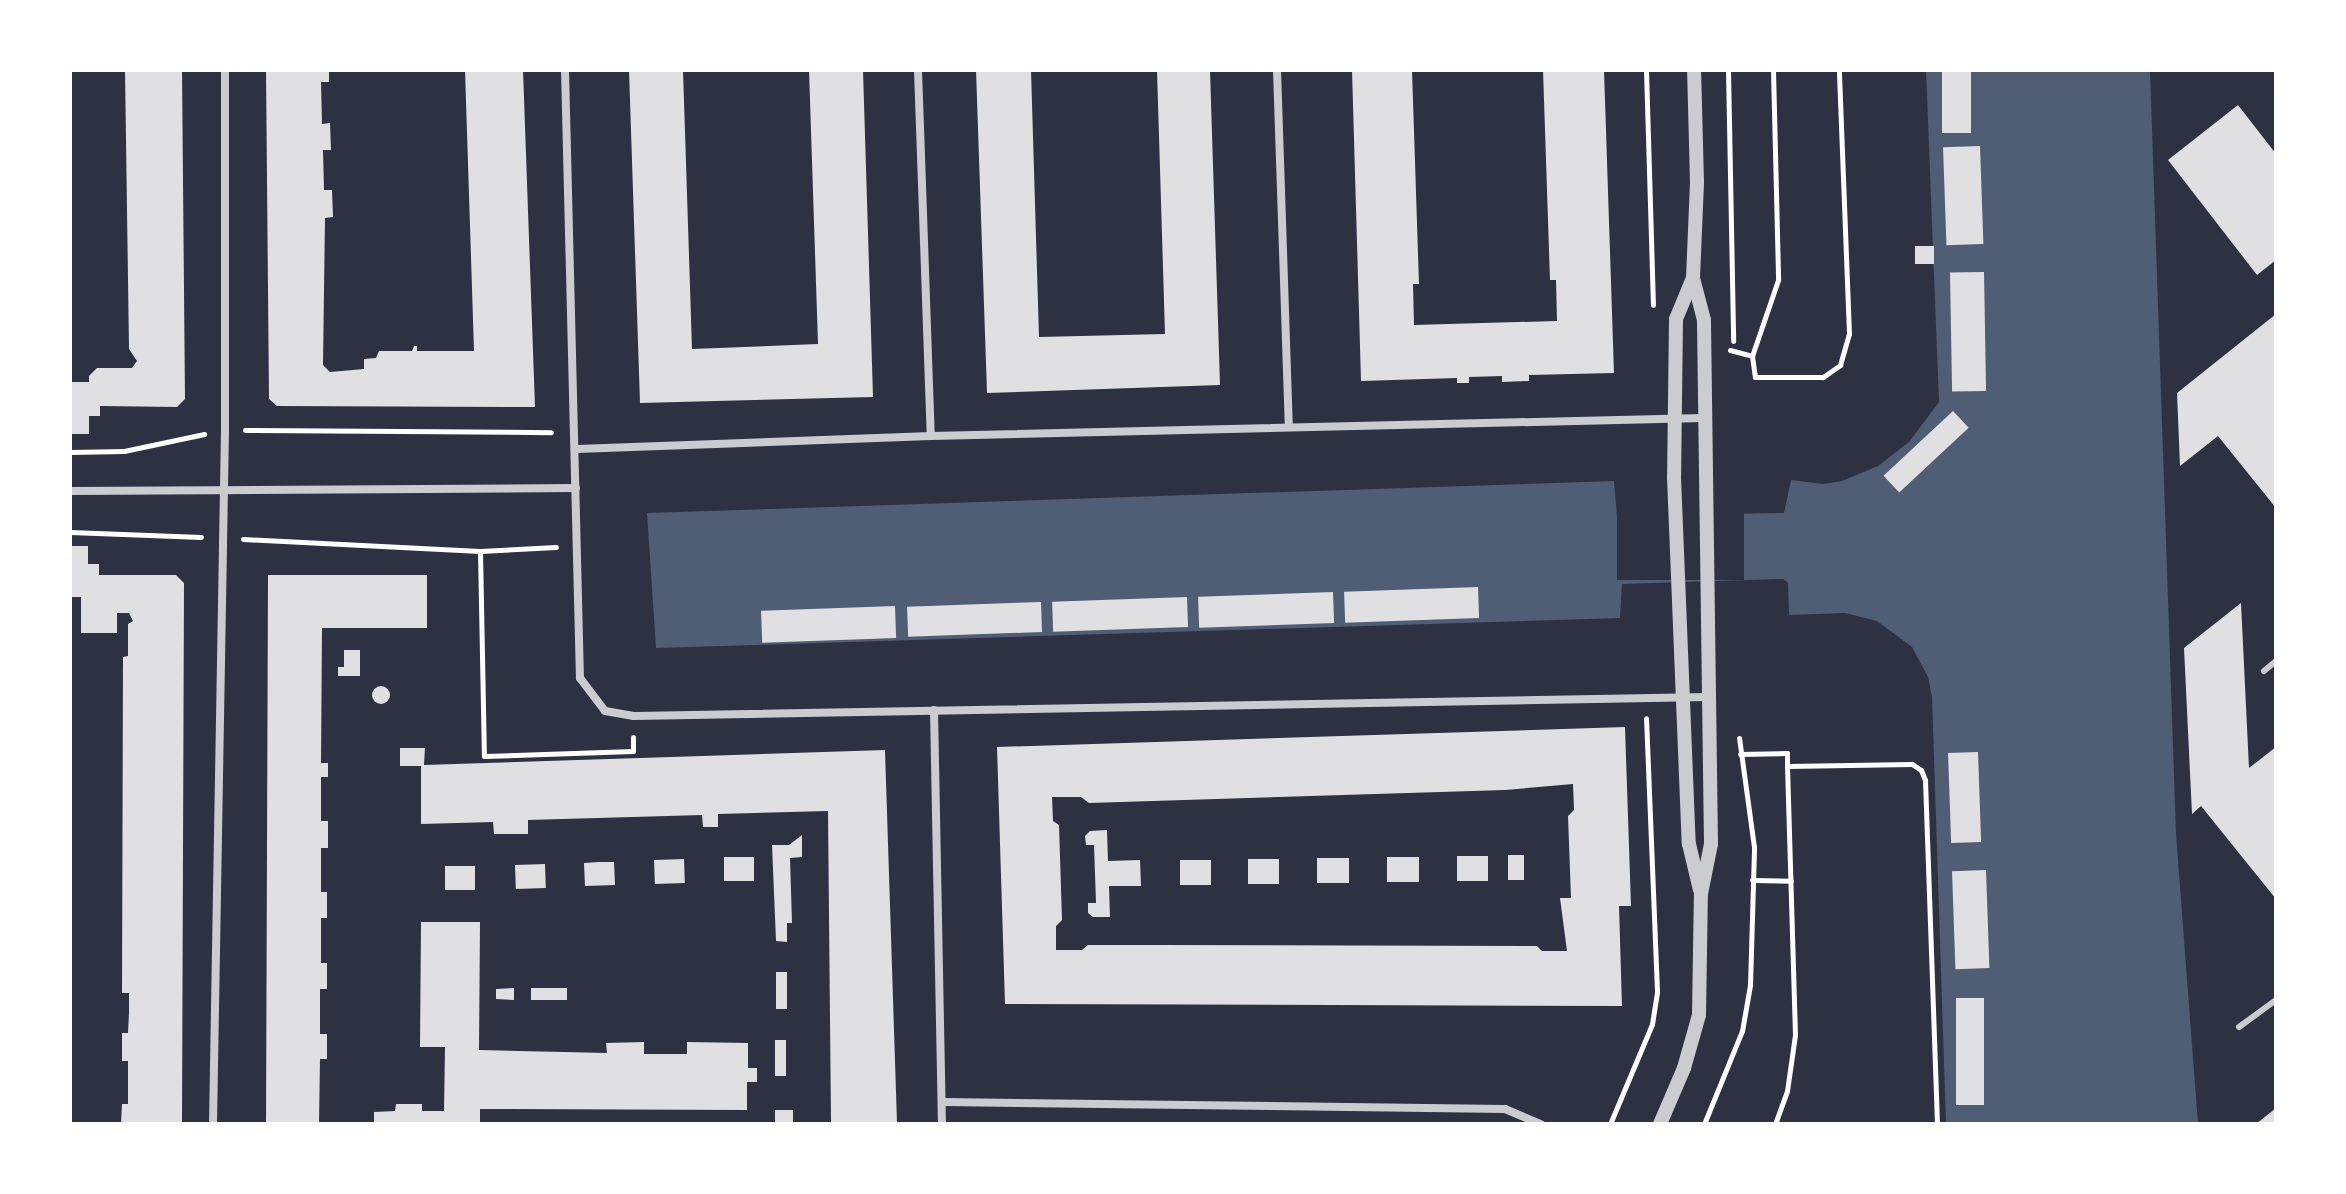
<!DOCTYPE html>
<html>
<head>
<meta charset="utf-8">
<style>
  body { margin:0 }
  #map { position:relative; width:2346px; height:1194px; overflow:hidden; background:#2d3142; font-family:"Alegreya Sans",sans-serif }
  div>[style] { position:absolute }
  [style*='--x'] { left:calc(var(--x)*1px); top:calc(var(--y)*1px); width:calc(var(--w)*1px); rotate:calc(var(--a)*1deg) }
  .water>* { inset:0; background:#4f5d75 }
  .pier>* { inset:0; background:#2d3142; transform-origin:0 0 }
  .building>* { inset:0; background:#e0e0e3; transform-origin:0 0 }
  .round { border-radius:50% }
  .path>* { height:5px; margin:-2.5px; padding:0 2.5px; transform-origin:2.5px; border-radius:2.5px; background:#fff }
  .service>* { height:6px; margin:-3px; padding:0 3px; transform-origin:3px; border-radius:3px; background:#caccd0 }
  .minor>* { height:8px; margin:-4px; padding:0 4px; transform-origin:4px; border-radius:4px; background:#caccd0 }
  .tertiary>* { height:14px; margin:-7px; padding:0 7px; transform-origin:7px; border-radius:7px; background:#caccd0 }
  span { translate:-50% -50%; white-space:nowrap; text-align:center; line-height:1.15; -webkit-text-stroke:6px #fff; paint-order:stroke }
  .frame { position:absolute; inset:0; border:72px solid #fff; pointer-events:none }
</style>
</head>
<body>
<div id="map">
  <div class="water">
    <div style="clip-path:polygon(1926px 70px,2150px 70px,2176px 834px,2198px 1124px,1946px 1124px,1932px 697px,1928px 677px,1912px 647px,1877px 621px,1845px 613px,1789px 615px,1788px 583px,1783px 579px,1622px 584px,1620px 618px,656px 648px,647px 513px,1614px 481px,1617px 516px,1784px 513px,1791px 480px,1823px 484px,1842px 481px,1878px 466px,1909px 442px,1939px 402px)"></div>
  </div>
  <div class="pier">
    <div style="left:1744px;top:513px;width:67px;height:127px;rotate:90deg"></div>
  </div>
  <div class="building">
    <div style="clip-path:polygon(125px 70px,182px 70px,185px 399px,177px 407px,100px 406px,100px 416px,89px 416px,89px 434px,70px 434px,70px 382px,89px 382px,89px 376px,97px 368px,132px 368px,137px 361px,129px 349px)"></div>
    <div style="clip-path:polygon(266px 70px,329px 70px,329px 82px,321px 82px,322px 124px,330px 123px,331px 150px,323px 150px,324px 190px,332px 190px,333px 217px,325px 218px,323px 365px,330px 372px,364px 369px,364px 359px,376px 358px,379px 351px,412px 351px,414px 346px,417px 346px,417px 351px,474px 351px,465px 70px,523px 70px,535px 407px,277px 406px,269px 399px)"></div>
    <div style="clip-path:polygon(629px 70px,683px 70px,692px 349px,818px 344px,809px 70px,863px 70px,873px 397px,640px 403px)"></div>
    <div style="clip-path:polygon(976px 70px,1031px 70px,1039px 337px,1165px 334px,1157px 70px,1210px 70px,1220px 385px,987px 393px)"></div>
    <div style="clip-path:polygon(1352px 70px,1412px 70px,1419px 284px,1413px 284px,1414px 325px,1557px 321px,1556px 280px,1550px 280px,1543px 70px,1604px 70px,1614px 373px,1529px 375px,1529px 381px,1502px 382px,1502px 376px,1469px 377px,1469px 383px,1457px 383px,1457px 378px,1361px 381px)"></div>
    <div style="left:1942px;top:70px;width:29px;height:63px"></div>
    <div style="clip-path:polygon(2238px 105px,2276px 154px,2276px 260px,2257px 275px,2168px 160px)"></div>
    <div style="left:1980px;top:146px;width:98px;height:37px;rotate:88deg"></div>
    <div style="left:1915px;top:246px;width:19px;height:18px"></div>
    <div style="left:1984px;top:272px;width:119px;height:34px;rotate:89deg"></div>
    <div style="clip-path:polygon(2276px 314px,2276px 508px,2218px 436px,2180px 466px,2177px 393px)"></div>
    <div style="left:1953px;top:411px;width:23px;height:95px;rotate:47deg"></div>
    <div style="clip-path:polygon(70px 546px,88px 546px,88px 564px,99px 564px,99px 575px,176px 575px,184px 583px,182px 1124px,121px 1124px,122px 1104px,128px 1104px,128px 1061px,122px 1061px,122px 1033px,128px 1033px,129px 1013px,129px 993px,122px 993px,123px 657px,128px 656px,128px 624px,133px 621px,129px 613px,117px 613px,117px 633px,81px 633px,81px 597px,70px 597px)"></div>
    <div style="clip-path:polygon(268px 575px,427px 575px,427px 628px,322px 628px,321px 763px,328px 763px,328px 777px,321px 777px,321px 821px,328px 821px,328px 848px,321px 848px,321px 892px,327px 892px,327px 918px,321px 918px,321px 963px,327px 963px,327px 989px,320px 989px,320px 1034px,327px 1034px,327px 1059px,320px 1059px,319px 1124px,266px 1124px)"></div>
    <div style="left:1478px;top:587px;width:31px;height:134px;rotate:88deg"></div>
    <div style="left:1333px;top:592px;width:31px;height:135px;rotate:88deg"></div>
    <div style="left:1187px;top:597px;width:30px;height:135px;rotate:88deg"></div>
    <div style="left:1041px;top:602px;width:30px;height:134px;rotate:88deg"></div>
    <div style="clip-path:polygon(2241px 603px,2249px 768px,2276px 747px,2276px 899px,2201px 806px,2192px 814px,2184px 648px)"></div>
    <div style="left:895px;top:606px;width:32px;height:134px;rotate:88deg"></div>
    <div style="clip-path:polygon(344px 650px,360px 650px,360px 676px,338px 676px,338px 667px,344px 667px)"></div>
    <div class="round" style="left:372px;top:686px;width:18px;height:18px"></div>
    <div style="clip-path:polygon(evenodd,1625px 727px,1631px 906px,1619px 906px,1622px 1006px,1005px 1004px,997px 747px,1625px 727px,1573px 784px,1574px 810px,1568px 816px,1571px 898px,1560px 898px,1567px 951px,1542px 951px,1537px 946px,1156px 945px,1088px 945px,1082px 950px,1056px 950px,1056px 926px,1062px 920px,1059px 825px,1053px 821px,1052px 797px,1081px 797px,1089px 803px,1505px 790px,1573px 784px)"></div>
    <div style="clip-path:polygon(400px 748px,425px 748px,424px 765px,885px 750px,897px 1123px,831px 1122px,828px 811px,718px 814px,718px 827px,703px 827px,702px 815px,528px 820px,528px 834px,494px 834px,493px 822px,421px 824px,421px 766px,400px 766px)"></div>
    <div style="left:1978px;top:752px;width:90px;height:30px;rotate:88deg"></div>
    <div style="clip-path:polygon(1107px 830px,1108px 861px,1140px 860px,1141px 886px,1109px 886px,1110px 917px,1093px 917px,1088px 913px,1088px 903px,1096px 903px,1094px 845px,1086px 845px,1085px 836px,1090px 831px)"></div>
    <div style="clip-path:polygon(802px 835px,802px 857px,790px 858px,792px 923px,787px 923px,787px 942px,776px 941px,772px 845px,789px 845px)"></div>
    <div style="left:1508px;top:855px;width:16px;height:25px"></div>
    <div style="left:1457px;top:856px;width:31px;height:25px"></div>
    <div style="left:754px;top:857px;width:24px;height:30px;rotate:90deg"></div>
    <div style="left:1387px;top:857px;width:32px;height:25px"></div>
    <div style="left:1317px;top:858px;width:32px;height:25px"></div>
    <div style="left:684px;top:859px;width:24px;height:30px;rotate:88deg"></div>
    <div style="left:1248px;top:859px;width:31px;height:25px"></div>
    <div style="left:1180px;top:860px;width:31px;height:25px"></div>
    <div style="clip-path:polygon(599px 862px,614px 862px,615px 885px,585px 886px,584px 863px)"></div>
    <div style="left:545px;top:864px;width:24px;height:30px;rotate:88deg"></div>
    <div style="left:475px;top:866px;width:24px;height:30px;rotate:90deg"></div>
    <div style="left:1986px;top:870px;width:98px;height:34px;rotate:88deg"></div>
    <div style="clip-path:polygon(421px 922px,480px 922px,479px 1050px,607px 1053px,606px 1043px,644px 1042px,644px 1054px,687px 1054px,687px 1042px,748px 1043px,748px 1068px,757px 1068px,757px 1082px,747px 1082px,747px 1110px,480px 1109px,480px 1124px,374px 1124px,374px 1112px,395px 1111px,396px 1104px,422px 1104px,422px 1111px,444px 1111px,445px 1047px,420px 1047px)"></div>
    <div style="left:776px;top:972px;width:11px;height:37px"></div>
    <div style="clip-path:polygon(514px 988px,514px 1000px,496px 999px,496px 989px)"></div>
    <div style="left:531px;top:988px;width:36px;height:12px"></div>
    <div style="left:1956px;top:998px;width:28px;height:107px"></div>
    <div style="left:775px;top:1040px;width:11px;height:36px"></div>
    <div style="clip-path:polygon(2276px 1108px,2276px 1124px,2256px 1124px)"></div>
    <div style="left:775px;top:1110px;width:18px;height:12px"></div>
  </div>
  <div class="path">
    <div style="--x:1646;--y:70;--w:235;--a:88.3"></div>
    <div style="--x:1728;--y:70;--w:271;--a:88.9"></div>
    <div style="--x:1773;--y:70;--w:210;--a:88.6"></div>
    <div style="--x:1778;--y:280;--w:80;--a:108.9"></div>
    <div style="--x:1752;--y:356;--w:21;--a:82"></div>
    <div style="--x:1755;--y:377;--w:68;--a:0"></div>
    <div style="--x:1823;--y:377;--w:21;--a:-35"></div>
    <div style="--x:1840;--y:365;--w:32;--a:-74"></div>
    <div style="--x:1849;--y:334;--w:264;--a:-92.2"></div>
    <div style="--x:1730;--y:350;--w:23;--a:15"></div>
    <div style="--x:245;--y:430;--w:306;--a:0.4"></div>
    <div style="--x:70;--y:452;--w:54;--a:-1.1"></div>
    <div style="--x:124;--y:451;--w:82;--a:-12"></div>
    <div style="--x:70;--y:532;--w:131;--a:2.2"></div>
    <div style="--x:243;--y:539;--w:237;--a:2.9"></div>
    <div style="--x:480;--y:551;--w:76;--a:-3"></div>
    <div style="--x:480;--y:551;--w:205;--a:88.9"></div>
    <div style="--x:484;--y:756;--w:149;--a:-1.9"></div>
    <div style="--x:633;--y:751;--w:14;--a:-90"></div>
    <div style="--x:1740;--y:754;--w:47;--a:-1.2"></div>
    <div style="--x:1787;--y:753;--w:13;--a:90"></div>
    <div style="--x:1787;--y:766;--w:125;--a:-0.9"></div>
    <div style="--x:1912;--y:764;--w:11;--a:34"></div>
    <div style="--x:1921;--y:770;--w:11;--a:68"></div>
    <div style="--x:1925;--y:780;--w:344;--a:88"></div>
    <div style="--x:1752;--y:880;--w:39;--a:1"></div>
    <div style="--x:1610;--y:1124;--w:108;--a:-67.2"></div>
    <div style="--x:1652;--y:1024;--w:33;--a:-81"></div>
    <div style="--x:1657;--y:991;--w:273;--a:-92.3"></div>
    <div style="--x:1704;--y:1124;--w:100;--a:-67.8"></div>
    <div style="--x:1742;--y:1031;--w:47;--a:-80.1"></div>
    <div style="--x:1750;--y:985;--w:138;--a:-88.3"></div>
    <div style="--x:1754;--y:847;--w:110;--a:-97.8"></div>
    <div style="--x:1775;--y:1124;--w:35;--a:-70"></div>
    <div style="--x:1787;--y:1091;--w:57;--a:-81.9"></div>
    <div style="--x:1795;--y:1035;--w:269;--a:-91.7"></div>
  </div>
  <div class="service">
    <div style="--x:2264;--y:671;--w:16;--a:-40"></div>
    <div style="--x:2239;--y:1027;--w:46;--a:-36.1"></div>
  </div>
  <div class="minor">
    <div style="--x:565;--y:70;--w:608;--a:88.59"></div>
    <div style="--x:580;--y:678;--w:41;--a:52.9"></div>
    <div style="--x:605;--y:711;--w:29;--a:10"></div>
    <div style="--x:634;--y:716;--w:1075;--a:-1.01"></div>
    <div style="--x:918;--y:70;--w:366;--a:88"></div>
    <div style="--x:1277;--y:70;--w:357;--a:88.1"></div>
    <div style="--x:577;--y:449;--w:354;--a:-2.1"></div>
    <div style="--x:931;--y:436;--w:772;--a:-1.34"></div>
    <div style="--x:70;--y:491;--w:506;--a:-0.34"></div>
    <div style="--x:934;--y:710;--w:414;--a:88.9"></div>
    <div style="--x:943;--y:1102;--w:562;--a:0.71"></div>
    <div style="--x:1505;--y:1109;--w:39;--a:23"></div>
    <div style="--x:213;--y:1124;--w:694;--a:-89.01"></div>
    <div style="--x:225;--y:430;--w:360;--a:-90"></div>
  </div>
  <div class="tertiary">
    <div style="--x:1693;--y:278;--w:44;--a:112.5"></div>
    <div style="--x:1676;--y:319;--w:158;--a:90.7"></div>
    <div style="--x:1674;--y:477;--w:367;--a:87.7"></div>
    <div style="--x:1689;--y:844;--w:47;--a:76.6"></div>
    <div style="--x:1660;--y:1124;--w:61;--a:-66.8"></div>
    <div style="--x:1684;--y:1068;--w:55;--a:-74.2"></div>
    <div style="--x:1699;--y:1015;--w:121;--a:-89.1"></div>
    <div style="--x:1701;--y:894;--w:51;--a:-78.7"></div>
    <div style="--x:1711;--y:844;--w:524;--a:-90.77"></div>
    <div style="--x:1704;--y:320;--w:43;--a:-104.7"></div>
    <div style="--x:1693;--y:278;--w:96;--a:-87.6"></div>
    <div style="--x:1697;--y:182;--w:112;--a:-91.5"></div>
  </div>
  <div class="frame"></div>
</div>
</body>
</html>
